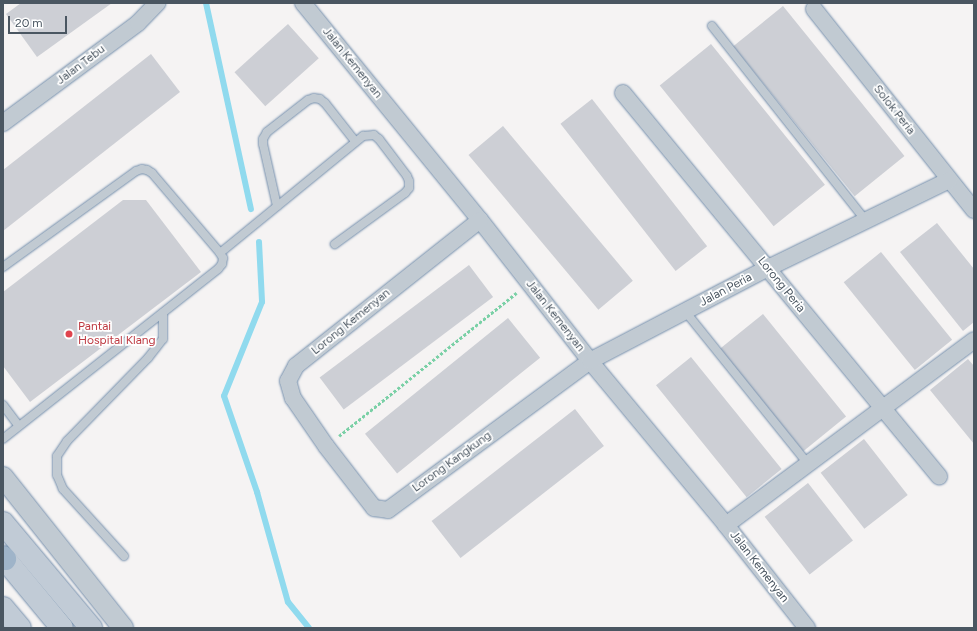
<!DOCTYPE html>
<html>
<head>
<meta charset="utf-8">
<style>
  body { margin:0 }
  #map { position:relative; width:977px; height:631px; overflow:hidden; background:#f5f3f3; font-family:Figtree,sans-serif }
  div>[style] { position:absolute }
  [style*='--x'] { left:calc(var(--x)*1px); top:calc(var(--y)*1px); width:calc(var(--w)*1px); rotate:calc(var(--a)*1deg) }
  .stream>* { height:6px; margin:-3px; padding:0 3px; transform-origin:3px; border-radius:3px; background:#90daee }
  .building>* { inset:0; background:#cdcfd5; transform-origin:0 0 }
  .path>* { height:2.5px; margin-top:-1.25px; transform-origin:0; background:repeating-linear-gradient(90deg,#7ad0a6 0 3px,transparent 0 5px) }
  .roads { filter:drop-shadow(0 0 1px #7690ad) drop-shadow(0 0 1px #7690ad) }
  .service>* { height:8px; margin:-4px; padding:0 4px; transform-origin:4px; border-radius:4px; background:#c1cad2 }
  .minor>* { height:16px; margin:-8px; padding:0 8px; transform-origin:8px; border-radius:8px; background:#c1cad2 }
  .tertiary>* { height:20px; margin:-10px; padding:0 10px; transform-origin:10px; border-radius:10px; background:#c1cad2 }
  .secondary>* { height:22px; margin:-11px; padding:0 11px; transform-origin:11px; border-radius:11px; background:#c1cbd6 }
  .trunk>* { height:22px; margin:-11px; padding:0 11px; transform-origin:11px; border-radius:11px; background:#9fb4c9 }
  .dots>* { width:11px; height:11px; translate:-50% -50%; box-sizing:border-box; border:2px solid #fff; border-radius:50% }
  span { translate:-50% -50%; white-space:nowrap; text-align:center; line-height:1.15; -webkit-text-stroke:3.5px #fff; paint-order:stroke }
  .street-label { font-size:12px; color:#4a5661 }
  .health-label { font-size:12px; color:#be3a42 }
  .left { translate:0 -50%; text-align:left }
  .frame { position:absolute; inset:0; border:4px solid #4a5661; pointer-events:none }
  .scale { position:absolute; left:8px; top:16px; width:59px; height:18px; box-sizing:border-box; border:2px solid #4a5661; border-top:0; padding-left:5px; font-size:12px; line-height:14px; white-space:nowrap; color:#4a5661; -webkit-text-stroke:3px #fff; paint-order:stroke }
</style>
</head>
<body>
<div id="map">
  <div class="stream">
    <div style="--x:206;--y:3;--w:211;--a:77.7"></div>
    <div style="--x:259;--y:242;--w:60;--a:87.1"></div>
    <div style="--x:262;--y:302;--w:101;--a:112"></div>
    <div style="--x:224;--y:396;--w:102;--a:71"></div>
    <div style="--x:257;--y:492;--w:114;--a:74.3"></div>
    <div style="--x:288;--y:602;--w:33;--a:51"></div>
  </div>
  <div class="building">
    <div style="clip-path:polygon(21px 3px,112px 3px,37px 57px,6px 14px)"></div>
    <div style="left:783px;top:6px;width:193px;height:64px;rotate:51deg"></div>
    <div style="left:288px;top:24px;width:46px;height:72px;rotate:48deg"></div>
    <div style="left:711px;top:44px;width:181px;height:66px;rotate:51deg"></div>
    <div style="clip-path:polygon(151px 54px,180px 92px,3px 231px,3px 170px)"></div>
    <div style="left:592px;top:99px;width:187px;height:40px;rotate:52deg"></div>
    <div style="left:503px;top:126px;width:202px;height:45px;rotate:50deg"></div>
    <div style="clip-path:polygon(123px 200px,146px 200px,201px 272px,30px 402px,3px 366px,3px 292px)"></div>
    <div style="clip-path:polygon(937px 223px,974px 269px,974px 322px,963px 331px,900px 252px)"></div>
    <div style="left:881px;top:252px;width:113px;height:48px;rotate:51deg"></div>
    <div style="left:469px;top:265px;width:40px;height:187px;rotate:53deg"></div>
    <div style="left:763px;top:314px;width:132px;height:55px;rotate:51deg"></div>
    <div style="left:508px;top:318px;width:51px;height:184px;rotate:51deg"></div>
    <div style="left:691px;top:357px;width:144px;height:45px;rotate:51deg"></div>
    <div style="clip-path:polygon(968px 359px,974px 366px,974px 444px,930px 390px)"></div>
    <div style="left:575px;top:409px;width:47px;height:182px;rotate:52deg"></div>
    <div style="left:864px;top:439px;width:71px;height:55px;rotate:52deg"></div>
    <div style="left:808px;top:483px;width:73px;height:55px;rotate:52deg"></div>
  </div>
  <div class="path">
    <div style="--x:339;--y:436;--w:228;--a:-38.9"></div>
  </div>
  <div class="roads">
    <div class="service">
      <div style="--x:712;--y:26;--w:247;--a:51.7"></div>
      <div style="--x:277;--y:206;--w:64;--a:-102.7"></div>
      <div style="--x:263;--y:144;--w:5;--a:-90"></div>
      <div style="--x:263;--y:139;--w:8;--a:-60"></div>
      <div style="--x:267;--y:132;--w:52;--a:-38"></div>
      <div style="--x:308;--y:100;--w:6;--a:-18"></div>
      <div style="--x:314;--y:98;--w:6;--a:9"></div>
      <div style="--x:320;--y:99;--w:6;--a:39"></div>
      <div style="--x:325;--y:103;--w:48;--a:51.7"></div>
      <div style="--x:220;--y:253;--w:185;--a:-39.3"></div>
      <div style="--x:363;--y:136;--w:11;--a:-5"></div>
      <div style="--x:374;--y:135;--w:6;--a:39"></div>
      <div style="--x:379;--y:139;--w:46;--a:52.9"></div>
      <div style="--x:407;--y:176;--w:5;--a:68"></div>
      <div style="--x:409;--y:181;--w:7;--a:90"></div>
      <div style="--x:409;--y:188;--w:6;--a:129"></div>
      <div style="--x:405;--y:193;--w:87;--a:143.9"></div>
      <div style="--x:3;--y:267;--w:164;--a:-35.8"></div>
      <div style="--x:136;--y:171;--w:6;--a:-18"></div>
      <div style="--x:142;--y:169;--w:5;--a:11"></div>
      <div style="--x:147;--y:170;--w:6;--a:31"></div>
      <div style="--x:152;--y:173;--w:105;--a:49.6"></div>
      <div style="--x:220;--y:253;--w:6;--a:59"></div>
      <div style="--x:223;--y:258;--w:6;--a:99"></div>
      <div style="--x:222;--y:264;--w:6;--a:129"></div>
      <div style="--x:218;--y:269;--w:274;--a:141.7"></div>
      <div style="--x:685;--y:311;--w:196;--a:51.2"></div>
      <div style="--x:3;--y:405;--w:26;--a:53"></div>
      <div style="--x:124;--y:556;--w:91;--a:-132.3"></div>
      <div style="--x:63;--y:489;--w:15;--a:-113"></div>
      <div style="--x:57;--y:475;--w:19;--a:-90"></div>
      <div style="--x:57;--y:456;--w:18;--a:-56"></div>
      <div style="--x:67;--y:441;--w:116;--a:-45.7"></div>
      <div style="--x:148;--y:358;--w:24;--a:-52"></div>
      <div style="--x:163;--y:339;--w:26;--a:-90"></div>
    </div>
    <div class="minor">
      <div style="--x:303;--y:3;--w:280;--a:50.8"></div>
      <div style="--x:480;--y:220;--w:179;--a:52"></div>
      <div style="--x:590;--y:361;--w:213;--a:50.3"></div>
      <div style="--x:726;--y:525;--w:131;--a:51.8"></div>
      <div style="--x:814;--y:9;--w:257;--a:51.5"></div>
      <div style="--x:623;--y:93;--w:497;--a:50.5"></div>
      <div style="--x:3;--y:123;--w:168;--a:-36.5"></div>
      <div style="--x:138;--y:23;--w:28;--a:-46"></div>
      <div style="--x:480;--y:220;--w:235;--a:141.6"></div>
      <div style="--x:296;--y:366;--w:17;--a:118"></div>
      <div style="--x:288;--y:381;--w:18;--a:74"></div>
      <div style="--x:293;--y:398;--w:58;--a:55.5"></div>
      <div style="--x:326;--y:446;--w:78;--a:52.3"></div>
      <div style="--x:374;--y:508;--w:14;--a:8"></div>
      <div style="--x:388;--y:510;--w:251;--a:-36.4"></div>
      <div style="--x:590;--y:361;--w:201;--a:-27.6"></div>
      <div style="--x:768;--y:268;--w:201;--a:-25.9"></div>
      <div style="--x:726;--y:525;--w:309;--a:-36.7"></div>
    </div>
    <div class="tertiary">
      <div style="--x:3;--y:477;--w:193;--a:51.5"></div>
    </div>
    <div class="secondary">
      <div style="--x:3;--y:523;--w:137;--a:50"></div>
      <div style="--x:5;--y:559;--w:89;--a:50.4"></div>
      <div style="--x:3;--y:608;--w:26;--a:50"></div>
    </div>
    <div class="trunk">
      <div style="--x:3;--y:557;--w:3;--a:45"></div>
    </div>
  </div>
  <div class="dots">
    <div style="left:69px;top:334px;background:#e0444e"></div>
  </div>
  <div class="street-label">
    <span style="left:352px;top:63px;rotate:51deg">Jalan Kemenyan</span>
    <span style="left:81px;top:65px;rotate:-37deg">Jalan Tebu</span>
    <span style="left:894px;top:110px;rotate:52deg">Solok Peria</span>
    <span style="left:781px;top:285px;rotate:51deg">Lorong Peria</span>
    <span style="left:726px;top:290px;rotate:-28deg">Jalan Peria</span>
    <span style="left:555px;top:316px;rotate:52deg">Jalan Kemenyan</span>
    <span style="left:351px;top:322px;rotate:-39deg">Lorong Kemenyan</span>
    <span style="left:452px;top:462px;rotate:-36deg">Lorong Kangkung</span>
    <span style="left:759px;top:567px;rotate:52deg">Jalan Kemenyan</span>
  </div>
  <div class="health-label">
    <span class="left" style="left:78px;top:334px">Pantai<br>Hospital Klang</span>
  </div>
  <div class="frame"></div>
  <div class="scale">20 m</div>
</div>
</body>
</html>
